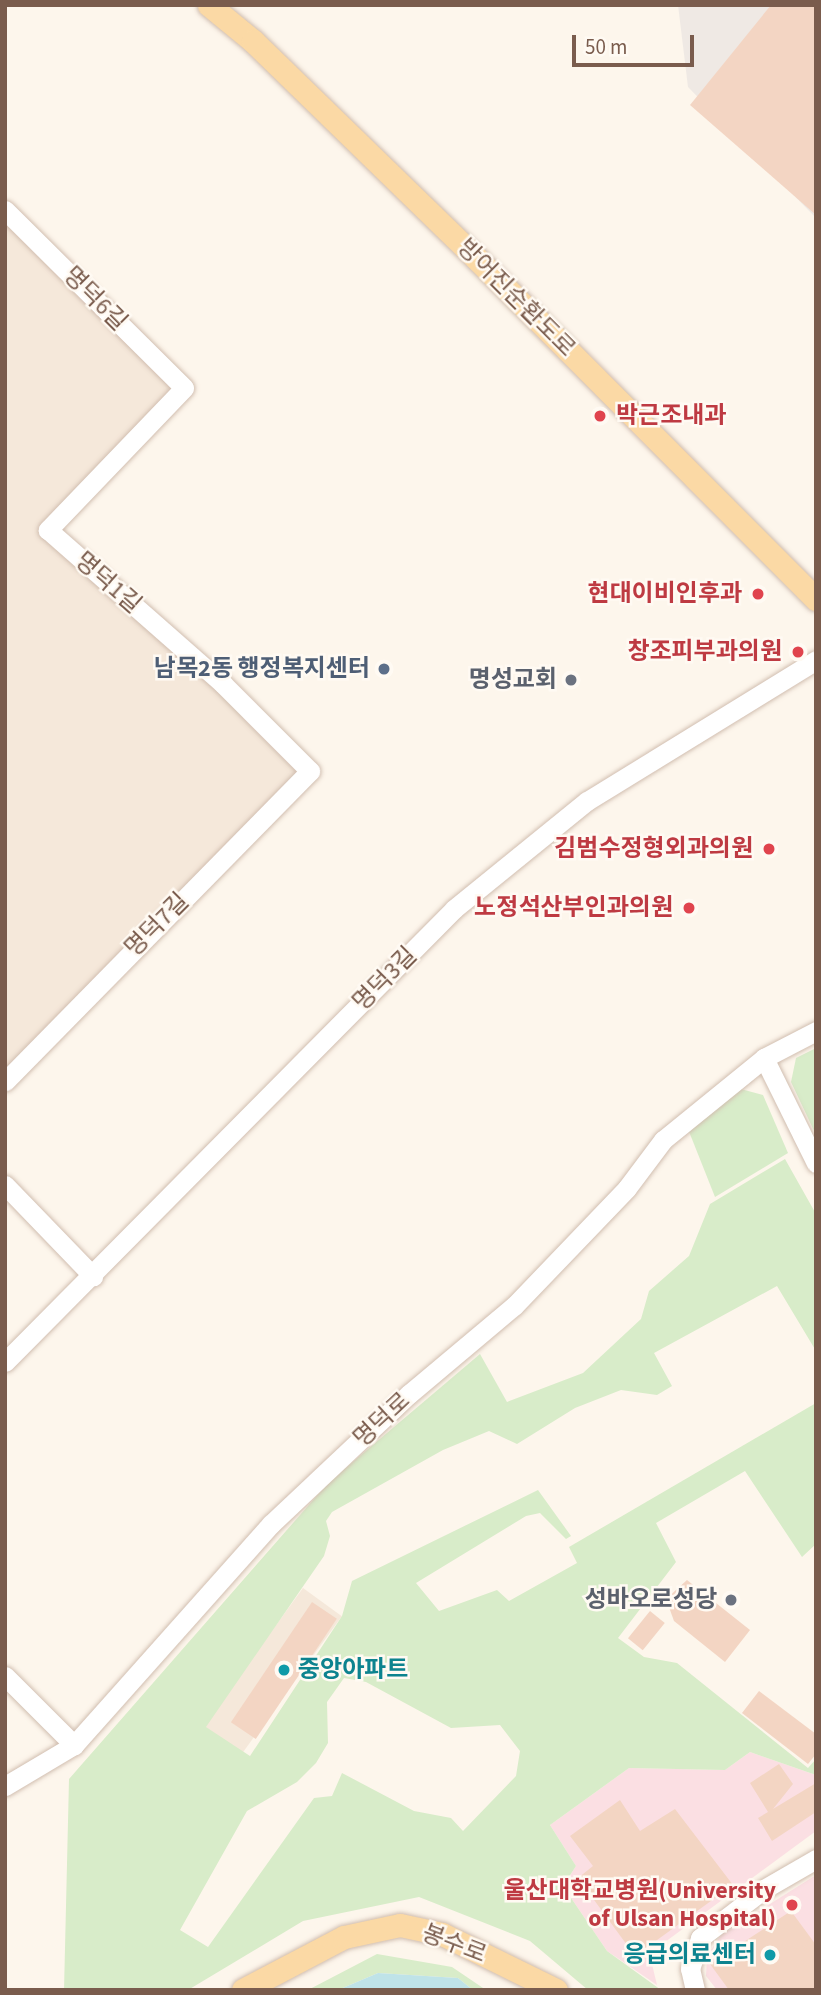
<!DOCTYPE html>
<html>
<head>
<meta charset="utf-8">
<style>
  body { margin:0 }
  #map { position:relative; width:821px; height:1995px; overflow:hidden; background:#fdf6ec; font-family:"Source Sans 3","Noto Sans KR",sans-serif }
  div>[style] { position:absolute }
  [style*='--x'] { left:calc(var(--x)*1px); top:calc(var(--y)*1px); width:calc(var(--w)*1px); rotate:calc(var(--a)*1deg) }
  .residential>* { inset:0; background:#f5e8da; transform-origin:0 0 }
  .industrial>* { inset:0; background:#efe9e4 }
  .medical>* { inset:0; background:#fbdfe3 }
  .green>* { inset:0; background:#d8ecc9 }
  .water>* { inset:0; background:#bfe3e8 }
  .building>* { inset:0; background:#f3d5c3; transform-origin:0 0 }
  .roads { filter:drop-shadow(0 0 2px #d1beb0) drop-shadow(0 0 2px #d1beb0) }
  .minor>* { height:19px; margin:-9.5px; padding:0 9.5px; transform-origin:9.5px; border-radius:9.5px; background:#fff }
  .major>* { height:23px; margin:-11.5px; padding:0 11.5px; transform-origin:11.5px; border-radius:11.5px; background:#fbd9a5 }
  .dots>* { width:19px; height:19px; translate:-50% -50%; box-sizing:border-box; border:4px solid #fffaf3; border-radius:50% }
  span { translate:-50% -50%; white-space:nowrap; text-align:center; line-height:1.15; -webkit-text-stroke:5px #fffaf3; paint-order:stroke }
  .street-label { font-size:24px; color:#7a5c4d }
  .health-label { font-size:24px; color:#be3a42; font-weight:700 }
  .left { translate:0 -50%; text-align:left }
  .right { translate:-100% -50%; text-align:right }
  .service-label { font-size:24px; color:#4e5e75; font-weight:700 }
  .worship-label { font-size:24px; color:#5b616d; font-weight:700 }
  .culture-label { font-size:24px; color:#0d838f; font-weight:700 }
  .frame { position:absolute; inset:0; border:7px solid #7a5c4d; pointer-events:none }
  .scale { position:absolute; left:572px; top:35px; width:122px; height:32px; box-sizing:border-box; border:4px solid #7a5c4d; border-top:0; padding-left:9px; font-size:21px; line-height:24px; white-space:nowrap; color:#7a5c4d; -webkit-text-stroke:5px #fffaf3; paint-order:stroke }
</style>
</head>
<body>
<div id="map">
  <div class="residential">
    <div style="clip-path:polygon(5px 206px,184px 388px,48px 530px,313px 770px,5px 1083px)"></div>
    <div style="left:303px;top:1588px;width:48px;height:170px;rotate:36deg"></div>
  </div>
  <div class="industrial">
    <div style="clip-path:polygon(678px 5px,816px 5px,816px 218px,688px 87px)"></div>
  </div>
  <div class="medical">
    <div style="clip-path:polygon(750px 1752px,816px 1775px,816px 1831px,665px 1942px,651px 1960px,657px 1985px,607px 1951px,563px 1886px,576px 1866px,550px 1825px,629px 1768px,725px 1770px)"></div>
    <div style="clip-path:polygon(816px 1875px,816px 1990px,717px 1990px,706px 1976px,707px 1956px,721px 1935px)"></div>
  </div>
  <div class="green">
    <div style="clip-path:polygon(816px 1048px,816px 1135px,791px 1082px,796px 1058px)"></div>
    <div style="clip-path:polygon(737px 1088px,763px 1095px,788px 1153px,715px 1197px,688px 1129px)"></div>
    <div style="clip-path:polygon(evenodd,785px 1159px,816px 1214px,816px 1351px,777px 1286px,654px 1353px,672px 1386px,657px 1395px,621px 1390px,575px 1408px,517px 1444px,489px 1431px,443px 1450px,332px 1512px,326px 1521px,330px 1536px,324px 1556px,206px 1727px,250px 1756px,342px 1616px,352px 1581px,538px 1490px,571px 1536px,566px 1539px,540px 1513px,526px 1516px,416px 1583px,439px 1611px,497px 1590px,509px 1601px,577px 1563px,569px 1547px,816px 1403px,816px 1544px,802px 1557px,745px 1471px,656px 1523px,676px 1562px,618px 1638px,644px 1657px,677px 1663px,808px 1768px,816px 1759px,816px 1775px,750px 1752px,725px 1770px,629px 1768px,550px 1825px,576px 1866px,563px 1886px,607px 1951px,661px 1990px,588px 1990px,530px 1941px,419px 1897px,303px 1921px,188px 1990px,64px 1990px,69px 1779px,328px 1483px,480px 1354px,507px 1402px,583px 1373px,641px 1319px,649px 1291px,689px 1256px,710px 1204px,785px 1159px,344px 1678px,366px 1682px,451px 1728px,500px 1725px,520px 1751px,516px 1776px,463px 1831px,451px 1818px,414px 1811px,342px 1773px,332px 1796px,314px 1798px,208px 1947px,180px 1930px,247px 1811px,297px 1782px,316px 1763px,328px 1743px,327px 1702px,344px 1678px)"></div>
    <div style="clip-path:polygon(377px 1954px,452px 1967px,486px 1990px,473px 1990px,458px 1978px,378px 1973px,338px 1990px,308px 1990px)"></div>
  </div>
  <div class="water">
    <div style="clip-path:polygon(378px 1973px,458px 1978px,473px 1990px,338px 1990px)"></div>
  </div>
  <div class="building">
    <div style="clip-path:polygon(771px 5px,816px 5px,816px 215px,690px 105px)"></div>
    <div style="clip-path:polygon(687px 1580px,750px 1630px,725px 1662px,674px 1621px,666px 1599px)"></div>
    <div style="left:312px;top:1602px;width:30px;height:145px;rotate:34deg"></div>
    <div style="left:650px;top:1611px;width:19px;height:35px;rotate:39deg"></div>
    <div style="clip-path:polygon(759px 1691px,816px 1734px,816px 1754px,808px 1764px,742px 1713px)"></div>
    <div style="clip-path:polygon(779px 1764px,793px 1784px,773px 1809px,816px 1783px,816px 1812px,772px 1841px,758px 1818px,768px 1812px,750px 1783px)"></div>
    <div style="clip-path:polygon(620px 1800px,640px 1831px,675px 1809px,733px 1885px,635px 1956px,578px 1878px,593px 1866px,570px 1836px)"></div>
    <div style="clip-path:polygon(791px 1911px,816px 1945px,816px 1990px,729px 1990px,710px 1964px)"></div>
  </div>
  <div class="roads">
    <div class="minor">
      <div style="--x:5;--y:210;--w:252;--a:44.8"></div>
      <div style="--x:184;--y:388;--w:197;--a:133.8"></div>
      <div style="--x:48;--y:530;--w:233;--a:41.3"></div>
      <div style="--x:223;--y:684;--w:123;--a:45"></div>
      <div style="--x:310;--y:771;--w:435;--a:134.5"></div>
      <div style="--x:764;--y:1058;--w:117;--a:63.7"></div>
      <div style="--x:5;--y:1185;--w:127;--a:46"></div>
      <div style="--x:5;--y:1362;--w:638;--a:-45.25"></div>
      <div style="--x:454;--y:909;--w:171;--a:-39.1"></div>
      <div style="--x:587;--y:801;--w:269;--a:-31.6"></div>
      <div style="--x:5;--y:1676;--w:98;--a:45"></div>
      <div style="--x:5;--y:1786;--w:80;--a:-30.7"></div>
      <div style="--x:74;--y:1745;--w:296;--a:-48.3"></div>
      <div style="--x:271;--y:1524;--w:190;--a:-43.3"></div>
      <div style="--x:409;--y:1394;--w:137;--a:-40"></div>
      <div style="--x:514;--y:1306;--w:163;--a:-46.2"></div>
      <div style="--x:627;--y:1188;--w:60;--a:-53.1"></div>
      <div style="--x:663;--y:1140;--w:130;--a:-39.1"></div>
      <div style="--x:764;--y:1058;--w:59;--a:-27.4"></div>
      <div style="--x:695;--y:1990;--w:22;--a:-103"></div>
      <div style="--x:690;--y:1969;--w:33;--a:-72"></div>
      <div style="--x:700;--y:1938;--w:81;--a:-37.4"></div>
      <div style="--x:764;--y:1889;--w:60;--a:-30"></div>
    </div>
    <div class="major">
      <div style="--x:209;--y:5;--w:57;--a:39.3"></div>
      <div style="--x:253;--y:41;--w:313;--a:44.2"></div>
      <div style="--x:477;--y:259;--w:480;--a:45.1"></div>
      <div style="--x:243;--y:1990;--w:114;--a:-27.7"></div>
      <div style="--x:344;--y:1937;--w:57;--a:-12.1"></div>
      <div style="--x:400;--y:1925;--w:43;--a:12.1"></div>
      <div style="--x:442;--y:1934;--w:127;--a:26.2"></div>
    </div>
  </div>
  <div class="dots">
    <div style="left:600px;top:416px;background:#e0444e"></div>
    <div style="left:758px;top:594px;background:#e0444e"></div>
    <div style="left:798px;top:652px;background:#e0444e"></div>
    <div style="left:384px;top:669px;background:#5c6f8a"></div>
    <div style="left:571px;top:680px;background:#6b7280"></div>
    <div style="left:769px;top:849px;background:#e0444e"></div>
    <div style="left:689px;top:908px;background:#e0444e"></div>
    <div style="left:731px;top:1600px;background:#6b7280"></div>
    <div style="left:284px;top:1670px;background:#0f9aa8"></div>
    <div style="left:792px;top:1905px;background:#e0444e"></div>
    <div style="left:770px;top:1955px;background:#0f9aa8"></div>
  </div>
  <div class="street-label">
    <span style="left:516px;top:298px;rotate:45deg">방어진순환도로</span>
    <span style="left:95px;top:299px;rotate:45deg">명덕6길</span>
    <span style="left:108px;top:583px;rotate:41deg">명덕1길</span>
    <span style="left:157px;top:925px;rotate:-45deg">명덕7길</span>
    <span style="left:385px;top:979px;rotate:-45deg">명덕3길</span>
    <span style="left:382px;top:1420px;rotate:-43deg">명덕로</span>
    <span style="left:454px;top:1944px;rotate:21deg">봉수로</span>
  </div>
  <div class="health-label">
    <span class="left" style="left:616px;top:416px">박근조내과</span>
    <span class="right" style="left:742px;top:594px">현대이비인후과</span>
    <span class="right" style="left:782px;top:652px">창조피부과의원</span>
    <span class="right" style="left:753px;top:849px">김범수정형외과의원</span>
    <span class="right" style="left:673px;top:908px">노정석산부인과의원</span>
    <span class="right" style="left:776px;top:1905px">울산대학교병원(University<br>of Ulsan Hospital)</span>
  </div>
  <div class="service-label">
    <span class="right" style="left:370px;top:669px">남목2동 행정복지센터</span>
  </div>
  <div class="worship-label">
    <span class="right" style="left:557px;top:680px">명성교회</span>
    <span class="right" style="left:717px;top:1600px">성바오로성당</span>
  </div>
  <div class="culture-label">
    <span class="left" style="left:298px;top:1670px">중앙아파트</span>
    <span class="right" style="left:756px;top:1955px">응급의료센터</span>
  </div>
  <div class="frame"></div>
  <div class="scale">50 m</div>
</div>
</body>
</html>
